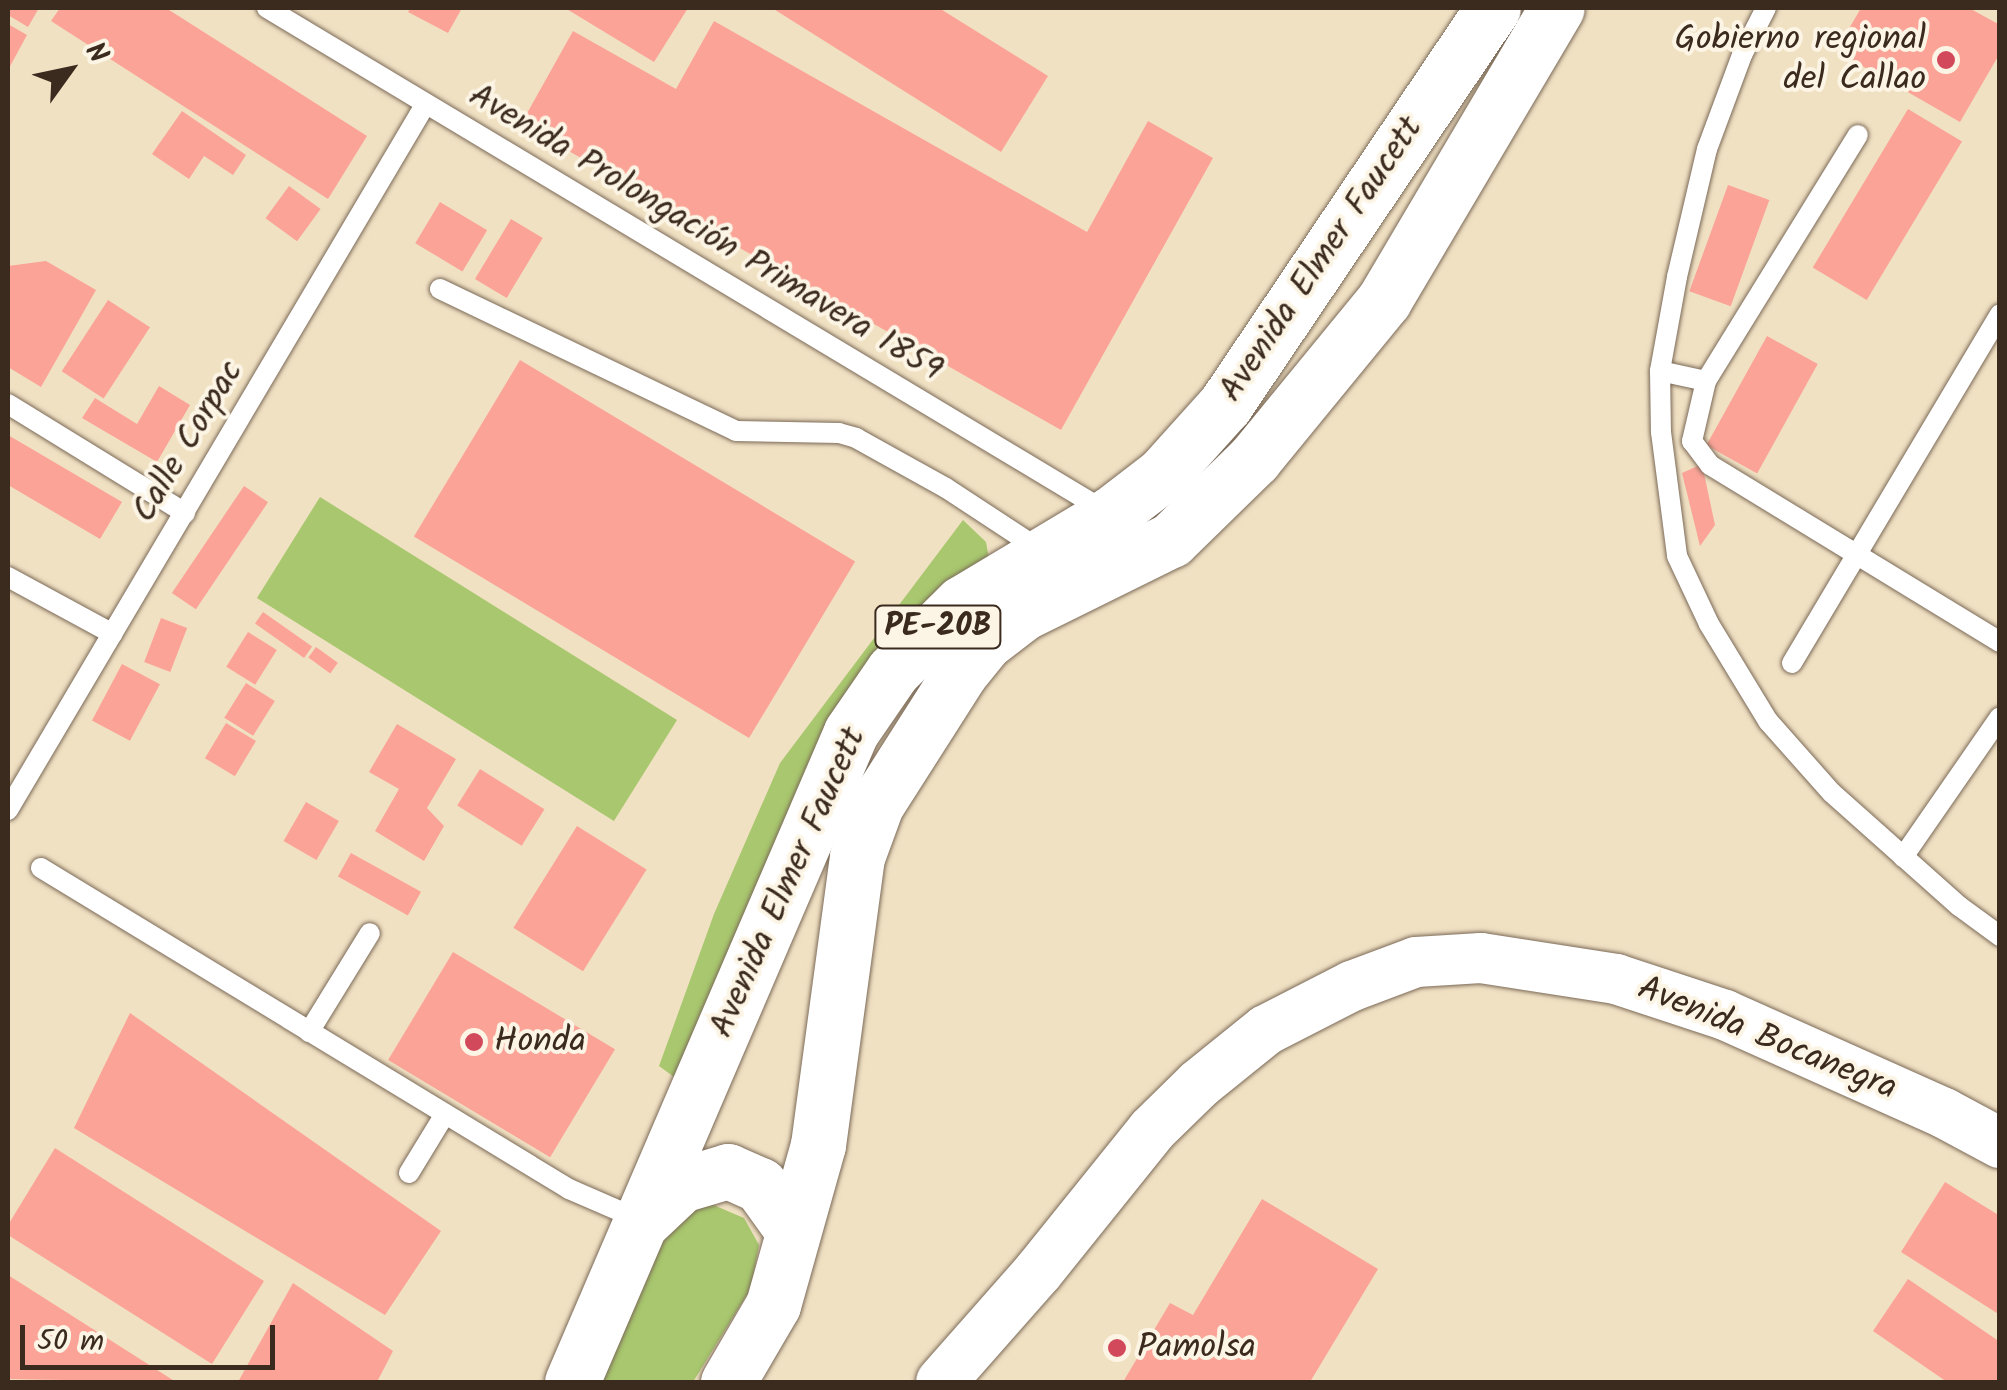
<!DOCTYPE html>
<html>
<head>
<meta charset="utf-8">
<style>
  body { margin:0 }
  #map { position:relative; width:2007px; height:1390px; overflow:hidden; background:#f1e1c3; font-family:Kalam,sans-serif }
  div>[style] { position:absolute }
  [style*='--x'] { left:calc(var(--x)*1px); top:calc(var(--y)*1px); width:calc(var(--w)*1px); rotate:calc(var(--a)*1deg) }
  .green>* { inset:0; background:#a8c76e; transform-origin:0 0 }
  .building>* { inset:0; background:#fba397; transform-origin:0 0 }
  .roads { filter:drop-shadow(0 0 2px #7b6a58) drop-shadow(0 0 2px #7b6a58) }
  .service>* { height:20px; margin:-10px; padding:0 10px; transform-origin:10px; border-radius:10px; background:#fff }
  .tertiary>* { height:50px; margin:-25px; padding:0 25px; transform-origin:25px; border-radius:25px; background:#fff }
  .trunk>* { height:55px; margin:-27.5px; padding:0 27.5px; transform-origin:27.5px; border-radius:27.5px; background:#fff }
  .dots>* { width:28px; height:28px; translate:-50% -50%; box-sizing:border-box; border:5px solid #fcf5e5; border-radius:50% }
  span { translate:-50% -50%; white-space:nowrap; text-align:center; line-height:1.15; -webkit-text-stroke:8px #fcf5e5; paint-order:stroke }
  .shield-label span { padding:2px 8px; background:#fcf5e5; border:2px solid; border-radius:8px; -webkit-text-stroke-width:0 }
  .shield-label { font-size:32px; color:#3b2a1e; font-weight:700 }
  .poi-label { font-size:35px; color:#3b2a1e }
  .right { translate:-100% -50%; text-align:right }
  .left { translate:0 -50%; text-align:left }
  .street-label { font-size:35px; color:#3b2a1e }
  .frame { position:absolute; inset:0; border:10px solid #3b2a1e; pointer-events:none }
  .north { position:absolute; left:20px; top:20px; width:100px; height:100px; -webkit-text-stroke:8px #fcf5e5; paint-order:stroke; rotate:57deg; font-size:28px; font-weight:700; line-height:40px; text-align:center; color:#3b2a1e }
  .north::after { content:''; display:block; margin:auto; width:35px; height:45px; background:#3b2a1e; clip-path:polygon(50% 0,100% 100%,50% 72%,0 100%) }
  .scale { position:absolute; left:20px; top:1325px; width:255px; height:45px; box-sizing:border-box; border:5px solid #3b2a1e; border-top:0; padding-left:12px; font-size:30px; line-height:35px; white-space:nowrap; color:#3b2a1e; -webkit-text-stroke:8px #fcf5e5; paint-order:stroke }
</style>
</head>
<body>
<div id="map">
  <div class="green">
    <div style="left:320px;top:497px;width:421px;height:119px;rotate:32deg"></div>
    <div style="clip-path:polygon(963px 520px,986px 542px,989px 559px,904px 677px,685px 1085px,659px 1066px,714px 914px,780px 763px)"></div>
    <div style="clip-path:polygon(711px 1204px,744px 1218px,759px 1245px,751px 1288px,693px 1382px,596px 1382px,671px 1217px)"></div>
  </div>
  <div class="building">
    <div style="clip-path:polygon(9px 8px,39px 8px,28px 27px,8px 15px)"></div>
    <div style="clip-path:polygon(60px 8px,166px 8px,367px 136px,328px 199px,51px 21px)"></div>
    <div style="clip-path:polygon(411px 8px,462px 8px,448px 33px,408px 12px)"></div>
    <div style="clip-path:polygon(565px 8px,688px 8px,654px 62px)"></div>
    <div style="clip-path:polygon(772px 8px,939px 8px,1048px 76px,1001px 152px)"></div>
    <div style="clip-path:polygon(1861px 8px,1969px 8px,2000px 25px,2000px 53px,1960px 122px,1836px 51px)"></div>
    <div style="clip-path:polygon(714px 21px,1087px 232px,1148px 121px,1213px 158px,1061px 430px,521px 124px,573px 31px,676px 89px)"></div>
    <div style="clip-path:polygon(8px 24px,27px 35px,8px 70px)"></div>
    <div style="left:1908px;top:109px;width:63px;height:185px;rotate:31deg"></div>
    <div style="clip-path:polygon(182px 111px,246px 155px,233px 175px,204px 156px,189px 179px,152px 154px)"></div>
    <div style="left:1728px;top:185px;width:44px;height:113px;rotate:20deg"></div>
    <div style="left:289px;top:186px;width:39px;height:40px;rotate:36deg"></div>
    <div style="left:440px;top:202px;width:55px;height:48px;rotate:31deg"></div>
    <div style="left:511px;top:219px;width:37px;height:70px;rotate:31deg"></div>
    <div style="clip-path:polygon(46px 261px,96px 290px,41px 387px,8px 367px,8px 266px)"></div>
    <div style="left:108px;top:300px;width:50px;height:85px;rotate:33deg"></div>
    <div style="left:1767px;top:336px;width:58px;height:125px;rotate:29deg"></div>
    <div style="left:520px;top:360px;width:391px;height:206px;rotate:31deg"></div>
    <div style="clip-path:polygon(159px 386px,190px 405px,157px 462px,82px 418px,95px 398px,137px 424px)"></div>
    <div style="clip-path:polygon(8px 435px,122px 502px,100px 539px,8px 485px)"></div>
    <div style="clip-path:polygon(1702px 464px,1715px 525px,1700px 546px,1682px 473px)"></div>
    <div style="left:244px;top:486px;width:29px;height:129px;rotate:34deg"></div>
    <div style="left:263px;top:612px;width:60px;height:14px;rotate:35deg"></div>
    <div style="left:161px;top:618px;width:28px;height:47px;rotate:21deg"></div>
    <div style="left:248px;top:632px;width:34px;height:41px;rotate:32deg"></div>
    <div style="left:316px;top:647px;width:27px;height:13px;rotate:36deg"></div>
    <div style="left:122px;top:664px;width:43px;height:64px;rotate:28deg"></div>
    <div style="left:246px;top:683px;width:34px;height:41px;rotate:32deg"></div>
    <div style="left:226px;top:723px;width:35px;height:41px;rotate:31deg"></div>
    <div style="clip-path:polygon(397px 724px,456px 759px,427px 808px,444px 826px,424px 861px,375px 831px,399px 789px,369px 772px)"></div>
    <div style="left:480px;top:769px;width:76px;height:43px;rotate:32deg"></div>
    <div style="left:306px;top:802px;width:38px;height:45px;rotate:30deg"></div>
    <div style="left:577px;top:826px;width:82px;height:120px;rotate:32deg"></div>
    <div style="left:351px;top:853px;width:80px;height:27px;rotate:29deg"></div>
    <div style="left:453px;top:952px;width:189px;height:126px;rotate:31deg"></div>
    <div style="clip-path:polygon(130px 1013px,441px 1231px,385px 1315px,74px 1128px)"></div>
    <div style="clip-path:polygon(55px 1148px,264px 1281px,212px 1364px,8px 1235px,8px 1225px)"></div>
    <div style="clip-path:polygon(1945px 1182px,2000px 1216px,2000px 1315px,1901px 1252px)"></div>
    <div style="clip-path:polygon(1262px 1199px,1378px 1269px,1310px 1382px,1123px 1382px,1170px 1303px,1193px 1315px)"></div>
    <div style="clip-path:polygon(8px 1275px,176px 1382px,8px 1379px)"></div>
    <div style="clip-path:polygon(1908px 1279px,2000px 1342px,2000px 1382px,1947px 1382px,1873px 1331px)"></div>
    <div style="clip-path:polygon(293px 1283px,393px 1351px,377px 1382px,238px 1382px)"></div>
  </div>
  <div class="roads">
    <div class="service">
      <div style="--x:267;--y:8;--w:977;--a:30.97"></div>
      <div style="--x:1766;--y:8;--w:53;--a:117.1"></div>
      <div style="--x:1742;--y:55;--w:100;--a:110.4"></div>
      <div style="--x:1707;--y:149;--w:131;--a:103.2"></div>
      <div style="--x:1677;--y:277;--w:96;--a:100.3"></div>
      <div style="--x:1660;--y:371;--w:61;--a:89.1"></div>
      <div style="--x:1661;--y:432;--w:125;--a:82.6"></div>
      <div style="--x:1677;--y:556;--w:75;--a:64.8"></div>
      <div style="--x:1709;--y:624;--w:114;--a:58.7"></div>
      <div style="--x:1768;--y:721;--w:96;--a:48.4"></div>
      <div style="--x:1832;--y:793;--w:170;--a:41.7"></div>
      <div style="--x:1959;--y:906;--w:51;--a:36.2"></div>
      <div style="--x:440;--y:289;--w:328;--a:25.6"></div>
      <div style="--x:736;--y:431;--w:103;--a:1.1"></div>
      <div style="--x:839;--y:433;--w:18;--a:16"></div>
      <div style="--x:856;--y:438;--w:103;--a:29.1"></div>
      <div style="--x:946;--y:488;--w:111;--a:33.3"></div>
      <div style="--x:1660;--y:371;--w:47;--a:12.3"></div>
      <div style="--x:1706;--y:381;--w:289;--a:-58.3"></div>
      <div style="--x:1706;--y:381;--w:62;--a:103.1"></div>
      <div style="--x:1692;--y:441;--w:30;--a:53"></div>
      <div style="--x:1710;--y:465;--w:340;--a:31.4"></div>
      <div style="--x:8;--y:404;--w:208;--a:31.6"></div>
      <div style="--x:8;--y:577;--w:119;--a:28.5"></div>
      <div style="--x:1792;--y:663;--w:406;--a:-59.2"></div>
      <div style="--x:8;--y:810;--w:819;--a:-59.4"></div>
      <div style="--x:1903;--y:857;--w:170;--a:-55.3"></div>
      <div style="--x:41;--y:868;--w:618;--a:31.3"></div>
      <div style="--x:569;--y:1189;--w:75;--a:23.5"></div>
      <div style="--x:309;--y:1032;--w:116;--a:-58.4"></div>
      <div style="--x:409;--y:1173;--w:69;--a:-58.6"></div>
    </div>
    <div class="tertiary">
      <div style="--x:941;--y:1382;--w:147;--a:-48.6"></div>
      <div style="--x:1038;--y:1272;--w:182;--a:-51.2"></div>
      <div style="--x:1152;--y:1130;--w:66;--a:-44.4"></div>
      <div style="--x:1199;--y:1084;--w:86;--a:-38.9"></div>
      <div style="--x:1266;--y:1030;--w:97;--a:-27.1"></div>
      <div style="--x:1352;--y:986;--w:68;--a:-20.6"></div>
      <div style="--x:1416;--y:962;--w:65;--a:-3.5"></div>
      <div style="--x:1481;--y:958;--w:137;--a:8.8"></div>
      <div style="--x:1616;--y:979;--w:115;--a:18.3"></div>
      <div style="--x:1725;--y:1015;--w:240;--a:24.1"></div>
      <div style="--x:1944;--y:1113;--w:64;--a:28.2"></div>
    </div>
    <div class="trunk">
      <div style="--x:645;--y:1219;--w:50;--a:-43.4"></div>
      <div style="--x:681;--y:1185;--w:49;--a:-16.6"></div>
      <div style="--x:728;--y:1171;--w:35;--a:24"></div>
      <div style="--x:760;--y:1185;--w:57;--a:54.3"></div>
      <div style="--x:572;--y:1382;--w:707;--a:-66.77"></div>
      <div style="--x:851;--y:732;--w:74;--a:-55.5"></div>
      <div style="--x:893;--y:671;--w:97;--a:-44.6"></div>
      <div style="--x:962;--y:603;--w:174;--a:-30.9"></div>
      <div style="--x:1111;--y:514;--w:66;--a:-37.6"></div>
      <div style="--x:1163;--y:474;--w:93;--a:-48.1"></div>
      <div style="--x:1225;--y:405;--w:479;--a:-56"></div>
      <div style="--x:728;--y:1382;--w:89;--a:-59.7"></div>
      <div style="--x:773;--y:1305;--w:166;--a:-74.3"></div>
      <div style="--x:818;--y:1145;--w:291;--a:-82.3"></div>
      <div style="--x:857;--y:857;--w:55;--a:-69.9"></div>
      <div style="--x:876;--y:805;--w:156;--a:-57.5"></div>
      <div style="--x:960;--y:673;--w:40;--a:-51"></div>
      <div style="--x:985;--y:642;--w:48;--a:-37.3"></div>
      <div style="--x:1023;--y:613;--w:165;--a:-26.3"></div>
      <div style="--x:1171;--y:540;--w:116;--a:-44.3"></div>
      <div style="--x:1254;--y:459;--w:205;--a:-50.7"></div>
      <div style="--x:1384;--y:300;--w:339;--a:-59.4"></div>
    </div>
  </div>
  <div class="dots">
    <div style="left:1946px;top:60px;background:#d1495b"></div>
    <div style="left:474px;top:1042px;background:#d1495b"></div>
    <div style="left:1117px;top:1348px;background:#d1495b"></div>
  </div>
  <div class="shield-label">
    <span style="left:938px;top:627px">PE-20B</span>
  </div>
  <div class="poi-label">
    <span class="right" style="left:1926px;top:60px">Gobierno regional<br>del Callao</span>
    <span class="left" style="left:494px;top:1042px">Honda</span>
    <span class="left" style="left:1137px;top:1348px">Pamolsa</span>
  </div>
  <div class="street-label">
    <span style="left:705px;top:234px;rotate:31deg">Avenida Prolongación Primavera 1859</span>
    <span style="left:1322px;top:260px;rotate:-56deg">Avenida Elmer Faucett</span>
    <span style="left:189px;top:442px;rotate:-59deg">Calle Corpac</span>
    <span style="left:789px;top:883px;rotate:-66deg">Avenida Elmer Faucett</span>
    <span style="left:1767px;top:1039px;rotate:22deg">Avenida Bocanegra</span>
  </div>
  <div class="frame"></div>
  <div class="north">N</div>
  <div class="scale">50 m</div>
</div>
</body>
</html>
